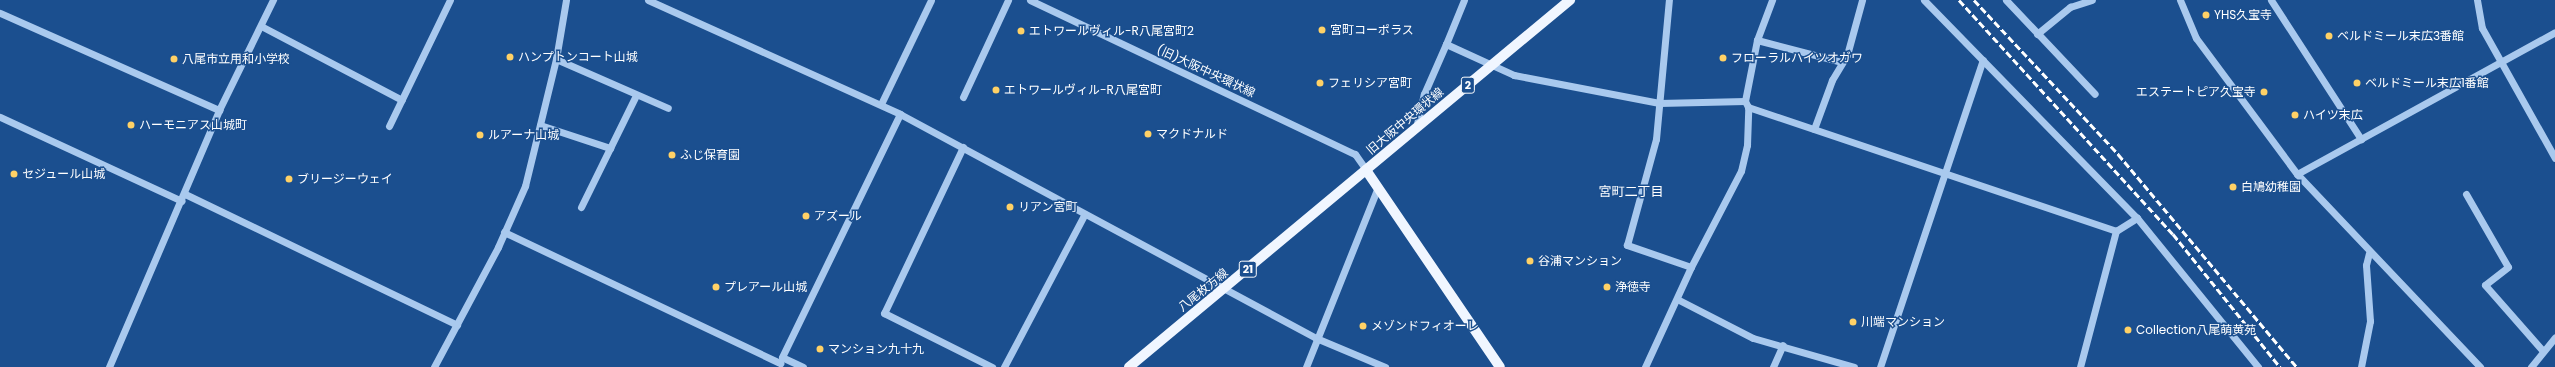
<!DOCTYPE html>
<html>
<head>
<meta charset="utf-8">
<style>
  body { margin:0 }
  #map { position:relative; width:2555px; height:367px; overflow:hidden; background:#1b4f8f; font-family:Poppins,"Noto Sans JP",sans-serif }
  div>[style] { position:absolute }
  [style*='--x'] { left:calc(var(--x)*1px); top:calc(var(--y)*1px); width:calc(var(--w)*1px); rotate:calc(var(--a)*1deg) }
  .minor>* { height:7px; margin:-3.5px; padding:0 3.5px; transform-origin:3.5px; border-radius:3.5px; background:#a9c9ee }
  .major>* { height:10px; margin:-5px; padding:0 5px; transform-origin:5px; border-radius:5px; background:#f0f6ff }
  .rail>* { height:3px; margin-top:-1.5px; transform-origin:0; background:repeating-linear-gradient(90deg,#fff 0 7px,transparent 0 10px) }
  .dots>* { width:11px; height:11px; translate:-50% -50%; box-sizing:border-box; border:2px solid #1b4f8f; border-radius:50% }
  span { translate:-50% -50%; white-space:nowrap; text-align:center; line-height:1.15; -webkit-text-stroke:3px #1b4f8f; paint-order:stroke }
  .shield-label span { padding:1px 3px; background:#1b4f8f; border:1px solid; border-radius:3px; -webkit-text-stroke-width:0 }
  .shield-label { font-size:11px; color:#fff; font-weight:700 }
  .poi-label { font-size:12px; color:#fff }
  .left { translate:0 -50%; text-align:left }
  .right { translate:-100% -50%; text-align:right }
  .street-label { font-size:12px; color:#fff }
  .neighbourhood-label { font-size:13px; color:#fff }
</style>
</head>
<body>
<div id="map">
  <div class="minor">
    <div style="--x:648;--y:0;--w:277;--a:24.3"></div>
    <div style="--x:900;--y:114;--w:472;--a:28.3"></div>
    <div style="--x:1316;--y:338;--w:75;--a:22.8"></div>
    <div style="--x:1030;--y:0;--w:360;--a:25.4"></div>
    <div style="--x:1355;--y:154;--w:19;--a:55"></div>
    <div style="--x:1464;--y:0;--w:48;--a:112.2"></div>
    <div style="--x:1446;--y:44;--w:75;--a:24.5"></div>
    <div style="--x:1514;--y:75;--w:148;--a:10.9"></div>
    <div style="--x:1659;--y:103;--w:86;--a:-1.3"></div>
    <div style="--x:1745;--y:101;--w:7;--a:63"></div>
    <div style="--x:1748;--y:107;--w:388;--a:18.6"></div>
    <div style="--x:2116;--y:231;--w:25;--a:-32"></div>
    <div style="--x:1924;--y:0;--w:305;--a:45.7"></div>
    <div style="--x:2137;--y:218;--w:192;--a:50.9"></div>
    <div style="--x:2006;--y:0;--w:129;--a:46.6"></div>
    <div style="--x:2180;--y:0;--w:41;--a:67.2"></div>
    <div style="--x:2196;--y:38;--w:169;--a:53.4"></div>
    <div style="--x:2297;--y:174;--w:266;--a:46.5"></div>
    <div style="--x:2271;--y:0;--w:166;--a:57.1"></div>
    <div style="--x:2477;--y:0;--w:28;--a:80"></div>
    <div style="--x:2482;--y:28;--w:149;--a:60.7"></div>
    <div style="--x:0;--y:13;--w:240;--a:23.9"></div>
    <div style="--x:261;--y:26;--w:159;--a:27.7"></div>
    <div style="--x:2037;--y:34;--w:43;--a:-39.3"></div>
    <div style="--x:2070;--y:7;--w:23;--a:-18"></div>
    <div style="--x:1757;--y:40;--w:88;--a:14.5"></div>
    <div style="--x:556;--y:59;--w:122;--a:23.6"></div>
    <div style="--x:963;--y:97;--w:107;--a:-65.1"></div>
    <div style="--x:1745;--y:101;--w:62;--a:-78.9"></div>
    <div style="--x:1757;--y:40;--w:43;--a:-69.4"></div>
    <div style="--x:881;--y:104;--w:115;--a:-64.3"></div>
    <div style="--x:0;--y:117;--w:200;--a:24.8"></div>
    <div style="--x:540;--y:125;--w:74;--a:18.2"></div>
    <div style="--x:389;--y:126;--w:140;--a:-64.2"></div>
    <div style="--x:1416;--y:128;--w:35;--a:-77"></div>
    <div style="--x:1424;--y:94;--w:55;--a:-66.3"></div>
    <div style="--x:1814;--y:129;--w:52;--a:-69.8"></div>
    <div style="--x:1832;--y:80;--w:29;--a:-59"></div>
    <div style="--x:1847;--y:55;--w:57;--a:-74.7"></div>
    <div style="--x:963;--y:147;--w:184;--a:115.4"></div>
    <div style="--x:884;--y:313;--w:121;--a:26.6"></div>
    <div style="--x:2297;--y:174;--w:294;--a:-28.8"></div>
    <div style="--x:185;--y:194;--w:302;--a:25.7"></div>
    <div style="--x:2466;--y:194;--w:84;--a:60.1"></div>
    <div style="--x:2508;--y:267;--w:29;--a:142"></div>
    <div style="--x:2485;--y:285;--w:88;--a:48.7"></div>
    <div style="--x:581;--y:207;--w:125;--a:-63.8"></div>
    <div style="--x:504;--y:232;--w:306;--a:25.4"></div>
    <div style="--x:1691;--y:267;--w:108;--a:-62.5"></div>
    <div style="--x:1741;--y:171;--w:27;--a:-77"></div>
    <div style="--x:1747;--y:145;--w:38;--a:-88"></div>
    <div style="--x:1677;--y:299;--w:85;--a:27.2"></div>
    <div style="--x:1753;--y:338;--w:105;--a:16"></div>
    <div style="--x:109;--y:367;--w:280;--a:-66.8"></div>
    <div style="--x:219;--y:110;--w:123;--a:-63.9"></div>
    <div style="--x:434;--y:367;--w:136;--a:-61.9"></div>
    <div style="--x:498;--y:247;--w:67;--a:-66.1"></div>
    <div style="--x:525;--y:186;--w:131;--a:-76.3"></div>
    <div style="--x:556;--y:59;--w:60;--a:-80.4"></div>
    <div style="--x:803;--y:367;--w:23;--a:-155"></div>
    <div style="--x:782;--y:357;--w:270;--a:-64.1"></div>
    <div style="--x:1004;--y:367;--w:172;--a:-62.2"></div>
    <div style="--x:1306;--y:367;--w:194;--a:-68.2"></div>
    <div style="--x:1645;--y:367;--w:110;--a:-65.3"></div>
    <div style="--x:1691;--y:267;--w:68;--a:-161"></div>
    <div style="--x:1627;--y:245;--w:110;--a:-74.7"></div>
    <div style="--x:1656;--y:139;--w:140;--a:-84.7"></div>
    <div style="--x:1773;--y:367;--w:24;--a:-66"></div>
    <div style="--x:1880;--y:367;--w:324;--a:-71.5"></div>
    <div style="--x:2080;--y:367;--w:141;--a:-75.2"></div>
    <div style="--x:2361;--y:367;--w:47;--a:-78.9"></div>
    <div style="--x:2370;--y:321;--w:56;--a:-94.1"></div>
    <div style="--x:2366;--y:265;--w:12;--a:-76"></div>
    <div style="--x:2531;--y:367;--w:38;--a:-51"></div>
  </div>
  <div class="major">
    <div style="--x:1366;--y:170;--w:238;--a:55.8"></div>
    <div style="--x:1129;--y:367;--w:574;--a:-39.77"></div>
  </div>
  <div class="rail">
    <div style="--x:1959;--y:0;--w:317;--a:47.6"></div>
    <div style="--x:2173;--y:234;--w:171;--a:51.2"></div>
    <div style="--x:1974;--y:0;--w:211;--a:46.9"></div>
    <div style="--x:2118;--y:154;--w:278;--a:50"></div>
  </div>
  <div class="dots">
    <div style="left:2206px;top:15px;background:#ffd166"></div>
    <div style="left:1322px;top:30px;background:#ffd166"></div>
    <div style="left:1021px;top:31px;background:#ffd166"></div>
    <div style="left:2329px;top:36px;background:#ffd166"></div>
    <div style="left:510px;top:57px;background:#ffd166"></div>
    <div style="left:1723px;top:58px;background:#ffd166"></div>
    <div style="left:174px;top:59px;background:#ffd166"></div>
    <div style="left:1320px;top:83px;background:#ffd166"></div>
    <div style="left:2357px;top:83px;background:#ffd166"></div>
    <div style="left:996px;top:90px;background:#ffd166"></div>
    <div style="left:2264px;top:92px;background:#ffd166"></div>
    <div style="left:2295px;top:115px;background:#ffd166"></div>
    <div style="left:131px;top:125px;background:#ffd166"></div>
    <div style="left:1148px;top:134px;background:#ffd166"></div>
    <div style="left:480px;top:135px;background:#ffd166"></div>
    <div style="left:672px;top:155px;background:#ffd166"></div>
    <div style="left:14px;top:174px;background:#ffd166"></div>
    <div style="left:289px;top:179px;background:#ffd166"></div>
    <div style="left:2233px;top:187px;background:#ffd166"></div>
    <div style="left:1010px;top:207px;background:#ffd166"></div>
    <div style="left:806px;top:216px;background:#ffd166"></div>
    <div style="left:1530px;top:261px;background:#ffd166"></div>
    <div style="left:716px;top:287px;background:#ffd166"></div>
    <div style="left:1607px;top:287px;background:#ffd166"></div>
    <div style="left:1853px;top:322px;background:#ffd166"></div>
    <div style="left:1363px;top:326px;background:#ffd166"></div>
    <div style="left:2128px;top:330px;background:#ffd166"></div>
    <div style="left:820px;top:349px;background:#ffd166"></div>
  </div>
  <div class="shield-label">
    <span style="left:1468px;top:85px">2</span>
    <span style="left:1248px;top:269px">21</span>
  </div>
  <div class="poi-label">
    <span class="left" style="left:2214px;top:15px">YHS久宝寺</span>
    <span class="left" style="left:1330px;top:30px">宮町コーポラス</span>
    <span class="left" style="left:1029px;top:31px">エトワールヴィル-R八尾宮町2</span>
    <span class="left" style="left:2337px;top:36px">ベルドミール末広3番館</span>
    <span class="left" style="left:518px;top:57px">ハンプトンコート山城</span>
    <span class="left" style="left:1731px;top:58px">フローラルハイツオガワ</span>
    <span class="left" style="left:182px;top:59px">八尾市立用和小学校</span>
    <span class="left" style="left:1328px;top:83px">フェリシア宮町</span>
    <span class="left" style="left:2365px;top:83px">ベルドミール末広1番館</span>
    <span class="left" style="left:1004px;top:90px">エトワールヴィル-R八尾宮町</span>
    <span class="right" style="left:2256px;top:92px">エステートピア久宝寺</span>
    <span class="left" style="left:2303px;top:115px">ハイツ末広</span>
    <span class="left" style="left:139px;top:125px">ハーモニアス山城町</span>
    <span class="left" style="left:1156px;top:134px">マクドナルド</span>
    <span class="left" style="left:488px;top:135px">ルアーナ山城</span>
    <span class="left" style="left:680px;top:155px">ふじ保育園</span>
    <span class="left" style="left:22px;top:174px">セジュール山城</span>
    <span class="left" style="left:297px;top:179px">ブリージーウェイ</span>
    <span class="left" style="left:2241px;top:187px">白鳩幼稚園</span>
    <span class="left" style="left:1018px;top:207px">リアン宮町</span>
    <span class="left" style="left:814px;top:216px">アズール</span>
    <span class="left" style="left:1538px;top:261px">谷浦マンション</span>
    <span class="left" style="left:724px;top:287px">プレアール山城</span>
    <span class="left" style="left:1615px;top:287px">浄徳寺</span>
    <span class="left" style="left:1861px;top:322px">川端マンション</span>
    <span class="left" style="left:1371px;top:326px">メゾンドフィオーレ</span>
    <span class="left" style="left:2136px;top:330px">Collection八尾萌黄苑</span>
    <span class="left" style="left:828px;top:349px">マンション九十九</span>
  </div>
  <div class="street-label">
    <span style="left:1206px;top:71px;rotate:25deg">(旧)大阪中央環状線</span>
    <span style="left:1405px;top:121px;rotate:-40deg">旧大阪中央環状線</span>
    <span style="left:1203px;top:290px;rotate:-39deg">八尾枚方線</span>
  </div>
  <div class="neighbourhood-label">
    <span style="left:1631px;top:192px">宮町二丁目</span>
  </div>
</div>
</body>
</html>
